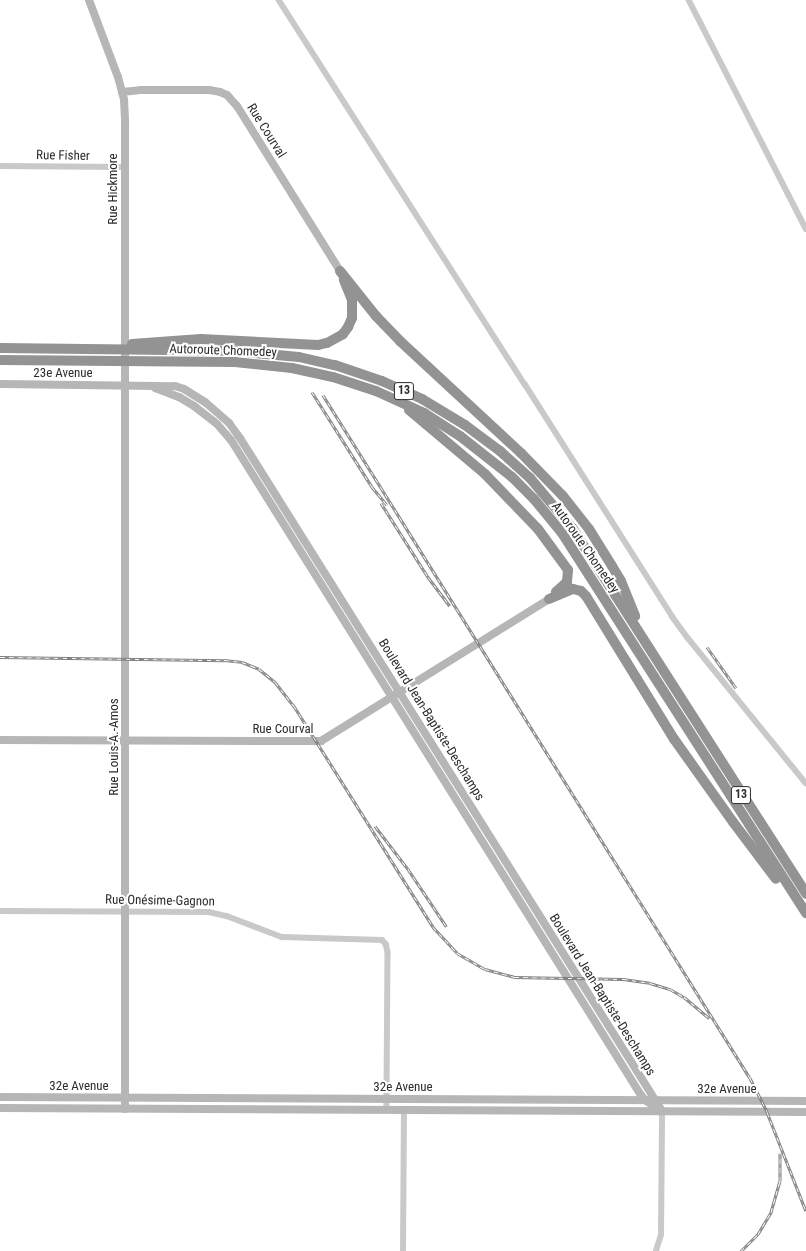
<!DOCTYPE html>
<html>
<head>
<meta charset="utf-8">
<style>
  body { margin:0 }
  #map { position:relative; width:806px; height:1251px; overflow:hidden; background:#fff; font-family:"Roboto Condensed",sans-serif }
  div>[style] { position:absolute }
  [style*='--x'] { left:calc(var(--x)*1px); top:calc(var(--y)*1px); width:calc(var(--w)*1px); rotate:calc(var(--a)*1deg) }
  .street>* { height:5.5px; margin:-2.75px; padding:0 2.75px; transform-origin:2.75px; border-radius:2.75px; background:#c9c9c9 }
  .secondary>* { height:8px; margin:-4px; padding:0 4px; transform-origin:4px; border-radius:4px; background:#b6b6b6 }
  .highway>* { height:10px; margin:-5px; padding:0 5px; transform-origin:5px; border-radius:5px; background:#939393 }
  .rail>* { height:3px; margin-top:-1.5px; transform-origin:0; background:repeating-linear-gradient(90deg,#fff 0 4.5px,#818181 0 9px); box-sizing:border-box; border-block:1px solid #818181 }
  span { translate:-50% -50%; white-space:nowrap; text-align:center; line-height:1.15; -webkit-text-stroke:4px #fff; paint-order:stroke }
  .shield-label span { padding:1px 3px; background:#fff; border:1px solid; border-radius:3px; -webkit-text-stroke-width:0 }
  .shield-label { font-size:12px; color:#2c2c2c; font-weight:700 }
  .street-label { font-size:13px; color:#2c2c2c }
</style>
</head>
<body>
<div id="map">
  <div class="street">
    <div style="--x:279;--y:0;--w:456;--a:57.4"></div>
    <div style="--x:525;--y:384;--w:275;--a:57.6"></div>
    <div style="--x:672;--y:616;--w:27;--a:54"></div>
    <div style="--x:688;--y:638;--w:187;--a:50.9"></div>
    <div style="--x:689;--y:0;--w:257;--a:62.9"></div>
    <div style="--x:0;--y:166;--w:125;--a:0.5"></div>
    <div style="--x:0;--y:911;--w:209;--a:0.3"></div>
    <div style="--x:209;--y:912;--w:18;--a:13"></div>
    <div style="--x:227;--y:916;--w:59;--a:20.9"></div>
    <div style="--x:282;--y:937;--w:100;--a:1.7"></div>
    <div style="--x:382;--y:940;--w:6;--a:45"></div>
    <div style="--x:386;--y:944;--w:8;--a:76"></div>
    <div style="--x:388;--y:952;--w:158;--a:90.4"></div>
    <div style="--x:403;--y:1251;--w:141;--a:-89.6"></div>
    <div style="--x:656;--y:1251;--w:17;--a:-73"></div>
    <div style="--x:661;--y:1235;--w:124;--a:-89.5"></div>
  </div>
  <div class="secondary">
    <div style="--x:89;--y:0;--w:82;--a:69.4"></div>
    <div style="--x:118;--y:77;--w:24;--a:75"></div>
    <div style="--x:124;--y:100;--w:21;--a:87"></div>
    <div style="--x:125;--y:121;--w:988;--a:90"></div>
    <div style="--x:122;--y:92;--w:18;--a:-6"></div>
    <div style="--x:140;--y:90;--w:69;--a:0"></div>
    <div style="--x:209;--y:90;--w:11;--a:10"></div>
    <div style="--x:220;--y:92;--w:8;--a:23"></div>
    <div style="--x:227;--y:95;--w:15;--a:48"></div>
    <div style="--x:237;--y:106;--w:195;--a:58"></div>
    <div style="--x:0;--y:384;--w:175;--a:0.7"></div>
    <div style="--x:175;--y:386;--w:9;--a:18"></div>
    <div style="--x:184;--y:389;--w:25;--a:32"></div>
    <div style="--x:205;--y:402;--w:32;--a:41"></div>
    <div style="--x:229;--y:423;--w:19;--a:54"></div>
    <div style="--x:240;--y:438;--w:794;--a:57.91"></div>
    <div style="--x:155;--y:388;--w:26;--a:21"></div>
    <div style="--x:179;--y:397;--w:17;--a:31"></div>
    <div style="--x:194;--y:406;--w:29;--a:38"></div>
    <div style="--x:217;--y:424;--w:21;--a:49"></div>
    <div style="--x:231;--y:440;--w:773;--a:57.96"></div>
    <div style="--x:641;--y:1095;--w:6;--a:51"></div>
    <div style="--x:645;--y:1100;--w:16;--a:35"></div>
    <div style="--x:0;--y:740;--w:321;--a:0.2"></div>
    <div style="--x:321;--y:741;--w:269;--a:-31.9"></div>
    <div style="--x:0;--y:1097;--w:806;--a:0.28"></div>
    <div style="--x:0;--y:1108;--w:806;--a:0.28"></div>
  </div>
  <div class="highway">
    <div style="--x:340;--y:271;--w:58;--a:51.3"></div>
    <div style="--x:376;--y:316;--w:35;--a:46"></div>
    <div style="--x:400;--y:341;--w:165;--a:42.8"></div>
    <div style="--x:521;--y:453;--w:60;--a:45.7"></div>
    <div style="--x:563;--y:496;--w:42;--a:51.8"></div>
    <div style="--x:589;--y:529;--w:44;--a:58.1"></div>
    <div style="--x:612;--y:566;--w:17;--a:59"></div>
    <div style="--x:621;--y:581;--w:38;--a:68"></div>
    <div style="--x:132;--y:344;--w:69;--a:-4.1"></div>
    <div style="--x:201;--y:339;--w:117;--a:2.9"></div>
    <div style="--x:318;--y:345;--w:9;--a:-13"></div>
    <div style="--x:327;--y:343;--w:18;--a:-29"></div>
    <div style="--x:343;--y:334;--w:9;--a:-54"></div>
    <div style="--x:348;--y:327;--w:10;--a:-66"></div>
    <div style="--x:352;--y:318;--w:18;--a:-90"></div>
    <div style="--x:352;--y:300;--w:22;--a:-112"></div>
    <div style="--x:0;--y:348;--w:234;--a:0.7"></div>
    <div style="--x:234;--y:351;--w:65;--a:5.3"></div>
    <div style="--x:299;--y:357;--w:37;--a:13"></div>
    <div style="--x:335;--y:365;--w:50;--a:18.8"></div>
    <div style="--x:382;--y:381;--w:44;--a:24.2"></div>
    <div style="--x:422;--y:399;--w:50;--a:31.2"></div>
    <div style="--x:465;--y:425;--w:44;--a:36.6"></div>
    <div style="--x:500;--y:451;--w:40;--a:42"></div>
    <div style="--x:530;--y:478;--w:67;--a:49.9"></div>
    <div style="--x:573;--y:529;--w:433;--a:57.4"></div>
    <div style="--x:0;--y:360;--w:235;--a:0.5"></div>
    <div style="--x:235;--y:362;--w:57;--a:6"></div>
    <div style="--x:292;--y:368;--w:42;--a:12.4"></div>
    <div style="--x:333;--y:377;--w:45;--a:18"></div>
    <div style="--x:376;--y:391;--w:53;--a:24.6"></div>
    <div style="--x:424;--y:413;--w:43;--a:32.6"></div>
    <div style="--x:460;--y:436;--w:66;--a:38.3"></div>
    <div style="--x:512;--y:477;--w:31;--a:45"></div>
    <div style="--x:534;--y:499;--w:44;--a:50.5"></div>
    <div style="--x:562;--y:533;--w:452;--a:57.3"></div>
    <div style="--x:409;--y:410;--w:99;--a:40.1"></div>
    <div style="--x:485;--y:474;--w:76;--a:46.1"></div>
    <div style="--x:538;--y:529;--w:51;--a:53.8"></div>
    <div style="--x:568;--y:570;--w:12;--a:95"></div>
    <div style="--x:567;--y:582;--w:15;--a:138"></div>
    <div style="--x:549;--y:599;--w:26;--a:-23"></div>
    <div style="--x:573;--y:589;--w:8;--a:14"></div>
    <div style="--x:581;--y:591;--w:7;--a:45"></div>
    <div style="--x:586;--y:596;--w:168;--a:58.4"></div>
    <div style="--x:674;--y:739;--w:102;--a:54.6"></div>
    <div style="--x:733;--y:822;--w:71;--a:53"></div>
  </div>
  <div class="rail">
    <div style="--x:312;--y:392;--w:112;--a:57.7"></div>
    <div style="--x:372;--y:487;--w:23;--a:50"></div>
    <div style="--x:323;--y:395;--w:805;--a:57.99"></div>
    <div style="--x:750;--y:1078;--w:38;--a:63"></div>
    <div style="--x:767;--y:1112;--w:106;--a:68.5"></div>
    <div style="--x:381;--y:503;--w:88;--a:57.6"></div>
    <div style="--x:428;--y:577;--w:36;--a:53"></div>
    <div style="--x:707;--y:647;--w:50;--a:54.7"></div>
    <div style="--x:0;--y:657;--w:224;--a:0.8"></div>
    <div style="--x:224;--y:660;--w:18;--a:6"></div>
    <div style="--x:242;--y:662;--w:18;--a:22"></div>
    <div style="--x:259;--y:669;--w:21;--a:39"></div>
    <div style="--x:275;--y:682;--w:31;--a:52"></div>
    <div style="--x:294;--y:706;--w:261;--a:57.8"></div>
    <div style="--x:433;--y:927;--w:35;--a:47"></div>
    <div style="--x:457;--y:953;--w:32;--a:30"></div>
    <div style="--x:485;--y:969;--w:30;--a:15"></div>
    <div style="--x:514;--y:977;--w:109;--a:1.1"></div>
    <div style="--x:623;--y:979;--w:27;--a:8"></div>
    <div style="--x:650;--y:983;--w:21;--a:17"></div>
    <div style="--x:670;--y:989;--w:16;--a:30"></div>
    <div style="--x:684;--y:997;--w:33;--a:40"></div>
    <div style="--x:375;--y:826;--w:54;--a:52.5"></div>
    <div style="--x:408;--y:869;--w:69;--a:56.3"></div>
    <div style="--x:741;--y:1251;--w:24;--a:-45"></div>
    <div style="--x:758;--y:1234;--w:26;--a:-59"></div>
    <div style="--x:771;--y:1212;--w:32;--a:-74"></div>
    <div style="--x:780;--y:1181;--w:28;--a:-90"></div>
  </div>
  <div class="shield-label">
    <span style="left:404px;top:391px">13</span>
    <span style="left:741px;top:795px">13</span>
  </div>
  <div class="street-label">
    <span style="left:266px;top:131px;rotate:58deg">Rue Courval</span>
    <span style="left:63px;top:156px;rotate:1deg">Rue Fisher</span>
    <span style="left:113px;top:189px;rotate:-90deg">Rue Hickmore</span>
    <span style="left:223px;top:351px;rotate:2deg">Autoroute Chomedey</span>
    <span style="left:63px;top:373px">23e Avenue</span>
    <span style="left:585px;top:548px;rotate:55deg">Autoroute Chomedey</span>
    <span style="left:431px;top:720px;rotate:58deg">Boulevard Jean-Baptiste-Deschamps</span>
    <span style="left:283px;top:729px">Rue Courval</span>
    <span style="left:114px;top:747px;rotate:-90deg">Rue Louis-A.-Amos</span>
    <span style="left:160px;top:901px;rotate:1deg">Rue Onésime-Gagnon</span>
    <span style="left:602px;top:995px;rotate:58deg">Boulevard Jean-Baptiste-Deschamps</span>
    <span style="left:79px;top:1086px">32e Avenue</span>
    <span style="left:403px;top:1087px">32e Avenue</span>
    <span style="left:727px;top:1089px">32e Avenue</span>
  </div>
</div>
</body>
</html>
